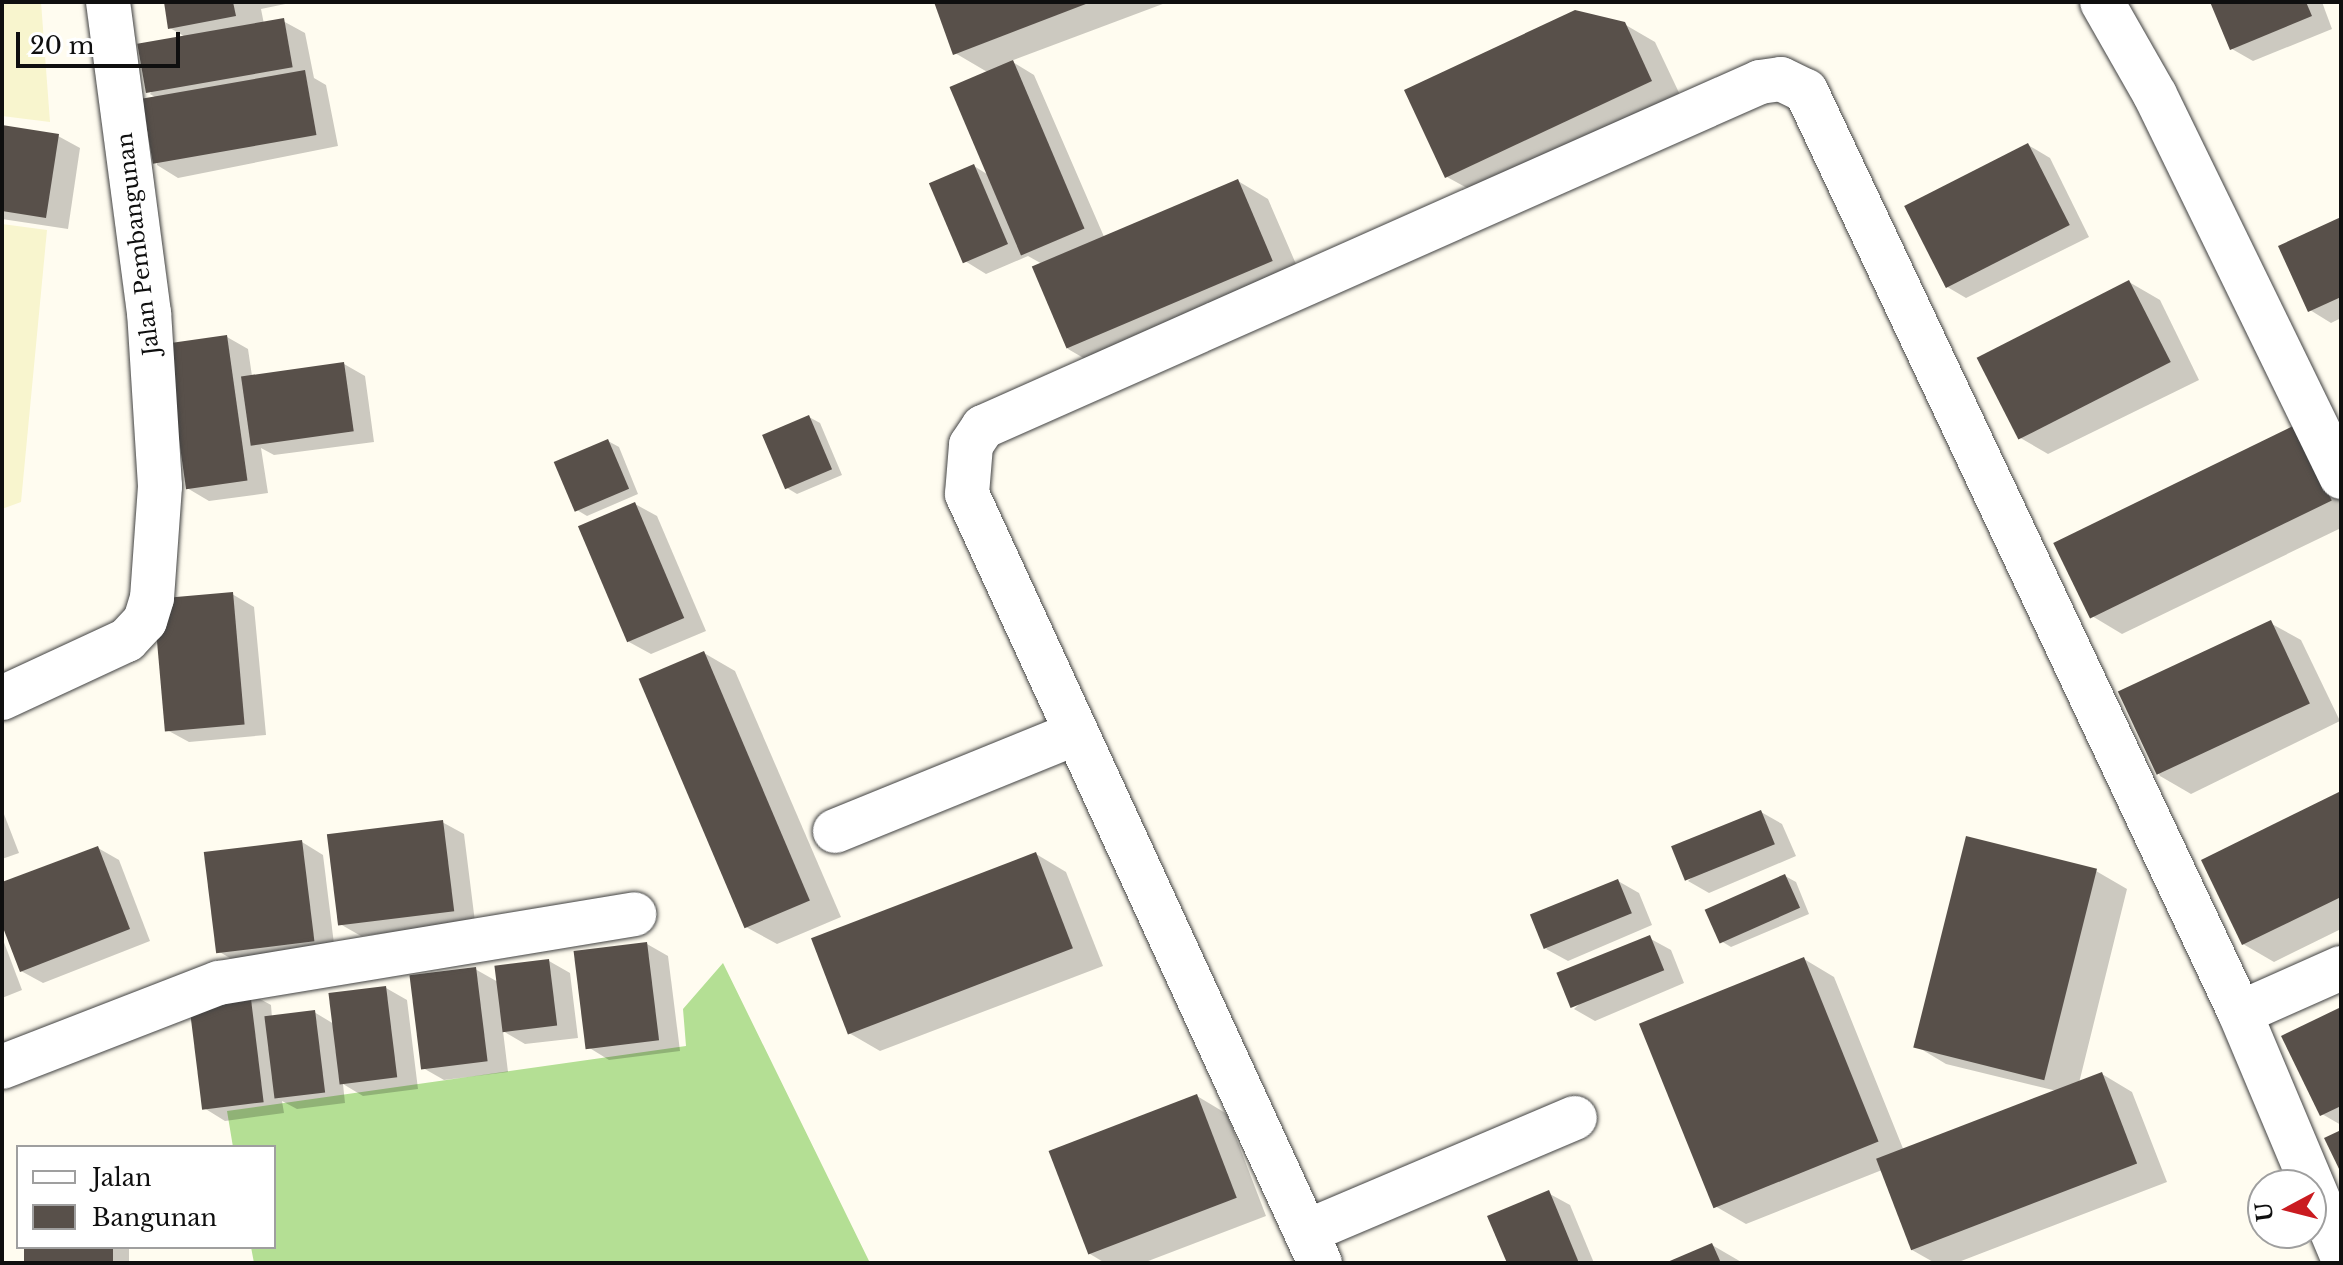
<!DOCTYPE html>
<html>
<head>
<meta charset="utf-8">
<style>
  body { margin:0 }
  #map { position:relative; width:2343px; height:1265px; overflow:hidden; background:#fffcf0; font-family:"Libre Baskerville",serif }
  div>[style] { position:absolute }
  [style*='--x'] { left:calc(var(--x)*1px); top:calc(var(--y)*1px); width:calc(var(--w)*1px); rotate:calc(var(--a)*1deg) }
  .farmland>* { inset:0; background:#f8f5ce }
  .forest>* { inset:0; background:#b4df94 }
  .shadow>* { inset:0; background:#0003; transform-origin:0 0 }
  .building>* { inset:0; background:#58504a; transform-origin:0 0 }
  .roads { filter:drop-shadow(0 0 2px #424242) drop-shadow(0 0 2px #424242) }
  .minor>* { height:44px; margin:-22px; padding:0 22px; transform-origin:22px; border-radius:22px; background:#fff }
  span { translate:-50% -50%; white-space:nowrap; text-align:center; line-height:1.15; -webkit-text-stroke:8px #fff; paint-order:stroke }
  .street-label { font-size:22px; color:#0f0f0f }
  .frame { position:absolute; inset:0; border:4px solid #0f0f0f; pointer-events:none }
  .legend { position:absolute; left:16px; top:1145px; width:260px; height:104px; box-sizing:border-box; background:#fff; border:2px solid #9f9f9f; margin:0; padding:10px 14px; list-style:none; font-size:24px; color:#0f0f0f }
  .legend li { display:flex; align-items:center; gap:16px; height:40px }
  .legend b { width:40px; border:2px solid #9f9f9f }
  .north { position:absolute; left:2247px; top:1169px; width:80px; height:80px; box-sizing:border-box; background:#fff; border:2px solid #9f9f9f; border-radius:50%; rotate:263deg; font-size:22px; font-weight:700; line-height:32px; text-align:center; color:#0f0f0f }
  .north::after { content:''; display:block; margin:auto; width:28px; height:36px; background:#ca1b20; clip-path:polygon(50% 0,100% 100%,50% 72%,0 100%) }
  .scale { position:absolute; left:16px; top:32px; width:164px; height:36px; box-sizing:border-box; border:4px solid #0f0f0f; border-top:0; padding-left:10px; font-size:24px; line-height:28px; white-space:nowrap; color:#0f0f0f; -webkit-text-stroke:6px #fff; paint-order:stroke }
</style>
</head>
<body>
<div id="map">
  <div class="farmland">
    <div style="clip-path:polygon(2px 2px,41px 2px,50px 122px,2px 116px)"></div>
    <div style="clip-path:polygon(2px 224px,47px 230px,21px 502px,2px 509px)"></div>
  </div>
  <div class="forest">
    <div style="clip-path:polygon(723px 963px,870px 1263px,254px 1263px,251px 1247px,274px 1247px,274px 1147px,233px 1147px,227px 1111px,686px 1046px,683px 1009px)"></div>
  </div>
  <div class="shadow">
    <div style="clip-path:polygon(165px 2px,295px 2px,261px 9px,264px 24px,283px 21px,305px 33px,314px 78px,326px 85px,338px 146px,178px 178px,157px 165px,160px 100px,150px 94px,189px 39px,170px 28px)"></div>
    <div style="clip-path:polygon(936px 2px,1168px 2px,1011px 61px,1034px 75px,1105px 239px,1238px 181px,1268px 199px,1302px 278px,1099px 367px,1068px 349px,1044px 265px,1028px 256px,986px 274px,965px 261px,974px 166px,990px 176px,989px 73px,955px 53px)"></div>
    <div style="clip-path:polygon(2212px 2px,2322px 2px,2332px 29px,2253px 61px,2232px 49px)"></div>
    <div style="clip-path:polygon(1624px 24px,1655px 42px,1682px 99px,1478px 194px,1447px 177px)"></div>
    <div style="clip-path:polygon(2px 128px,58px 136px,80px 148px,68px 229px,2px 219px)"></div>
    <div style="clip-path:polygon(2028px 145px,2050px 158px,2089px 237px,1966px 298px,1944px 285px)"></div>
    <div style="clip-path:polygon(2341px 219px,2341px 318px,2331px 323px,2310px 310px)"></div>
    <div style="clip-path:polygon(2129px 282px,2160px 300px,2199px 380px,2048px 454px,2017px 436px)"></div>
    <div style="clip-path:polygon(227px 337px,248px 349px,252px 376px,344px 364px,365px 376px,374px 442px,274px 455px,261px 448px,268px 493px,209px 501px,187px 488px)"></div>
    <div style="clip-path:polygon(809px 417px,820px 423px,842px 475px,797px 494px,787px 488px)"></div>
    <div style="clip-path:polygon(608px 441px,619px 447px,638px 494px,587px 516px,577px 510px)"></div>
    <div style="clip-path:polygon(2341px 476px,2341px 528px,2122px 634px,2092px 616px)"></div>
    <div style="clip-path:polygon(635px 504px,657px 516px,706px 631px,651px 654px,629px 642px)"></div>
    <div style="clip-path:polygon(232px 594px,254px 607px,266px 735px,189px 742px,167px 730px)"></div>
    <div style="clip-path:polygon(2270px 623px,2301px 640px,2340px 721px,2191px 794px,2160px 776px,2122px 696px)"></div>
    <div style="clip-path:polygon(704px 653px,735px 671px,841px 917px,777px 944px,746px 927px)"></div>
    <div style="clip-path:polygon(2341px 794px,2341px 929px,2274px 962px,2243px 944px)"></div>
    <div style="clip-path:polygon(2px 809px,19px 853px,2px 859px)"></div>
    <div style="clip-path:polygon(1761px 812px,1782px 824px,1796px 856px,1709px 893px,1688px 881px)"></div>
    <div style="clip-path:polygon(442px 822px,464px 834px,475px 922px,361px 936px,340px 924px)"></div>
    <div style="clip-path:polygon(1968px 838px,2096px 871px,2127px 889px,2079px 1083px,2102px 1074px,2132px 1092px,2167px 1182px,1956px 1263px,1935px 1263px,1912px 1250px,1882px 1170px,1746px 1224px,1715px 1206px,1804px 959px,1834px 977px,1904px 1151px,2057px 1091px,1946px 1064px,1916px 1046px)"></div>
    <div style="clip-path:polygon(302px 842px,323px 855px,335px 952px,240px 964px,218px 951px)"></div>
    <div style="clip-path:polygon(98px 848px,119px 860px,150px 941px,43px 983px,21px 971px,2px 919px,2px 885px)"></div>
    <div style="clip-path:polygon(1036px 854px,1066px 872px,1103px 966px,880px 1051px,849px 1033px)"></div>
    <div style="clip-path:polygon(1785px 876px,1796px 882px,1809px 914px,1731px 947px,1721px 941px)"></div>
    <div style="clip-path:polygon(1618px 881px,1639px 893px,1652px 925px,1568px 961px,1546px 949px)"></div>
    <div style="clip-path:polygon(2px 937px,22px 990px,2px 998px)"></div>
    <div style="clip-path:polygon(1649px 938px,1671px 950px,1684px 983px,1595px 1021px,1574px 1009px)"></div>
    <div style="clip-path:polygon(647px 944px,668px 956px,680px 1051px,609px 1060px,588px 1047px)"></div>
    <div style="clip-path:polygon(549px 961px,570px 973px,578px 1038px,525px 1044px,503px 1031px,508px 1072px,444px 1080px,423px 1068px,475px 969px,498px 982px)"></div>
    <div style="clip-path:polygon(386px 988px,407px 1000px,418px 1089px,363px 1096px,343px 1084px,345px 1103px,297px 1109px,282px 1101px,284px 1113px,225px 1121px,204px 1108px,249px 993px,271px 1005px,272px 1018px,314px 1012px,334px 1024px)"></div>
    <div style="clip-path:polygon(2341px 1009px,2341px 1125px,2322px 1114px)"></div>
    <div style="clip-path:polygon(1197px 1096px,1227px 1114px,1266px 1216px,1143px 1263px,1105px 1263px,1090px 1254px)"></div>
    <div style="clip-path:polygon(1548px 1193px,1570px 1205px,1594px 1263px,1510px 1263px)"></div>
    <div style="clip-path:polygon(1712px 1245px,1743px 1263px,1670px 1263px)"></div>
    <div style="left:26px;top:1247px;width:103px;height:17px"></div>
  </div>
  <div class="building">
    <div style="clip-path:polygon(164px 2px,233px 2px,236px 16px,168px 29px)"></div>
    <div style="clip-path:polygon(934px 2px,1091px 2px,953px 55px)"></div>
    <div style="clip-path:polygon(2210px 2px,2306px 2px,2312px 16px,2230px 50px)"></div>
    <div style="clip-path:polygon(1575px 10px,1625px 22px,1652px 81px,1445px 178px,1404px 90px)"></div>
    <div style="left:284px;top:18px;width:50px;height:149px;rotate:80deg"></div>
    <div style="left:1013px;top:60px;width:183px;height:69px;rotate:67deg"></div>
    <div style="left:305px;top:70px;width:66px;height:166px;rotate:80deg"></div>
    <div style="clip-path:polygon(2px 125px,59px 134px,46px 218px,2px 211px)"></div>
    <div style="left:2028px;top:143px;width:92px;height:139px;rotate:63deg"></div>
    <div style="left:974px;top:164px;width:87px;height:49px;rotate:67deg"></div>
    <div style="left:1238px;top:179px;width:89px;height:224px;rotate:67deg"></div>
    <div style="clip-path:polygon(2341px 217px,2341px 297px,2308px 312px,2278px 246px)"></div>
    <div style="left:2129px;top:280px;width:92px;height:171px;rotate:63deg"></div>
    <div style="left:227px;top:335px;width:147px;height:62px;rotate:82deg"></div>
    <div style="left:344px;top:362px;width:70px;height:104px;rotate:82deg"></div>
    <div style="left:809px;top:415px;width:59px;height:51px;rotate:67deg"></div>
    <div style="left:2295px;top:425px;width:84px;height:269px;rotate:64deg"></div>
    <div style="left:608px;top:439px;width:54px;height:59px;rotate:67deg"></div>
    <div style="left:635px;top:502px;width:126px;height:62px;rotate:67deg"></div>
    <div style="left:233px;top:592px;width:133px;height:80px;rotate:85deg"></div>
    <div style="left:2271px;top:620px;width:92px;height:169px;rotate:65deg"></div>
    <div style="left:704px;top:651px;width:271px;height:71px;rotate:67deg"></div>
    <div style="clip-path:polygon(2341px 791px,2341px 897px,2242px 945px,2201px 860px)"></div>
    <div style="left:1761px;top:810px;width:37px;height:97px;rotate:68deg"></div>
    <div style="left:443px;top:820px;width:92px;height:117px;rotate:83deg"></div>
    <div style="left:1966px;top:836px;width:135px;height:218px;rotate:14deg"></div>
    <div style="left:302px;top:840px;width:102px;height:99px;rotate:83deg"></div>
    <div style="clip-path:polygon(98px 846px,130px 929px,20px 972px,2px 925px,2px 882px)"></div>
    <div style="left:1036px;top:852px;width:103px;height:241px;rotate:69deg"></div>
    <div style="left:1785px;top:874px;width:37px;height:88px;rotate:66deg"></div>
    <div style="left:1618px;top:879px;width:37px;height:95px;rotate:68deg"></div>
    <div style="left:1650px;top:935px;width:38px;height:101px;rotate:68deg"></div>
    <div style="left:647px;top:942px;width:99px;height:74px;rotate:83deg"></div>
    <div style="left:1804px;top:957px;width:199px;height:178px;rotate:68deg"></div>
    <div style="left:549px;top:959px;width:67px;height:55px;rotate:83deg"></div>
    <div style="left:476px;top:967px;width:95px;height:67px;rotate:83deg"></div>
    <div style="left:386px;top:986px;width:92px;height:58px;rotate:83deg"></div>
    <div style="left:250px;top:991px;width:112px;height:62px;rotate:83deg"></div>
    <div style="clip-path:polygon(2341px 1007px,2341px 1106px,2320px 1116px,2281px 1036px)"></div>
    <div style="left:315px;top:1010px;width:83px;height:51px;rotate:83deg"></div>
    <div style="left:2102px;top:1072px;width:98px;height:242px;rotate:69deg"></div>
    <div style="left:1197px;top:1094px;width:111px;height:159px;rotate:69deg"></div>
    <div style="clip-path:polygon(2341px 1130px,2341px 1173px,2324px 1138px)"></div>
    <div style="clip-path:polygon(1549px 1190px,1579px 1263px,1507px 1263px,1487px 1216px)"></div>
    <div style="clip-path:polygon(1712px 1243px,1721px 1263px,1665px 1263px)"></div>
    <div style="left:24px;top:1247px;width:89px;height:17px"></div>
  </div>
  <div class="roads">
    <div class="minor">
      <div style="--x:2102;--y:2;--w:107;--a:60.3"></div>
      <div style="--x:2155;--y:95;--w:425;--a:64"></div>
      <div style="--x:2;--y:698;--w:138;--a:-24.9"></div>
      <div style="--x:127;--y:640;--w:26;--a:-47"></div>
      <div style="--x:145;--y:621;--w:24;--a:-73"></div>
      <div style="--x:152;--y:598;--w:112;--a:-85.9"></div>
      <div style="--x:160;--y:486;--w:173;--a:-93.6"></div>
      <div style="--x:149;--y:313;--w:314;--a:-97.5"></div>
      <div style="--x:835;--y:831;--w:260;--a:-22.1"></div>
      <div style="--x:2240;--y:1013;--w:111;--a:-24"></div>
      <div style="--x:2;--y:1067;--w:233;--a:-21.2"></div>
      <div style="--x:219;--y:983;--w:421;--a:-9.4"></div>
      <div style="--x:1306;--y:1232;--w:292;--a:-23"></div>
      <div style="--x:1320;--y:1263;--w:846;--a:-114.66"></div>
      <div style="--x:967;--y:494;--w:49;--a:-85.3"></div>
      <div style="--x:971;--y:445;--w:22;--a:-56"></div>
      <div style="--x:983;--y:427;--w:850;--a:-23.94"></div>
      <div style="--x:1760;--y:82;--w:21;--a:-8"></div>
      <div style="--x:1781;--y:79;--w:28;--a:26"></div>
      <div style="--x:1806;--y:91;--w:1019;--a:64.79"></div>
      <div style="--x:2240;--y:1013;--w:260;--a:67.2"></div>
    </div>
  </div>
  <div class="street-label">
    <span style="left:138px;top:244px;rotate:-97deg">Jalan Pembangunan</span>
  </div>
  <div class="frame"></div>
  <ul class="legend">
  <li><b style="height:10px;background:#fff"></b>Jalan</li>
  <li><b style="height:22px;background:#58504a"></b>Bangunan</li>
  </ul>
  <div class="north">U</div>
  <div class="scale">20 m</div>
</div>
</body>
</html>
